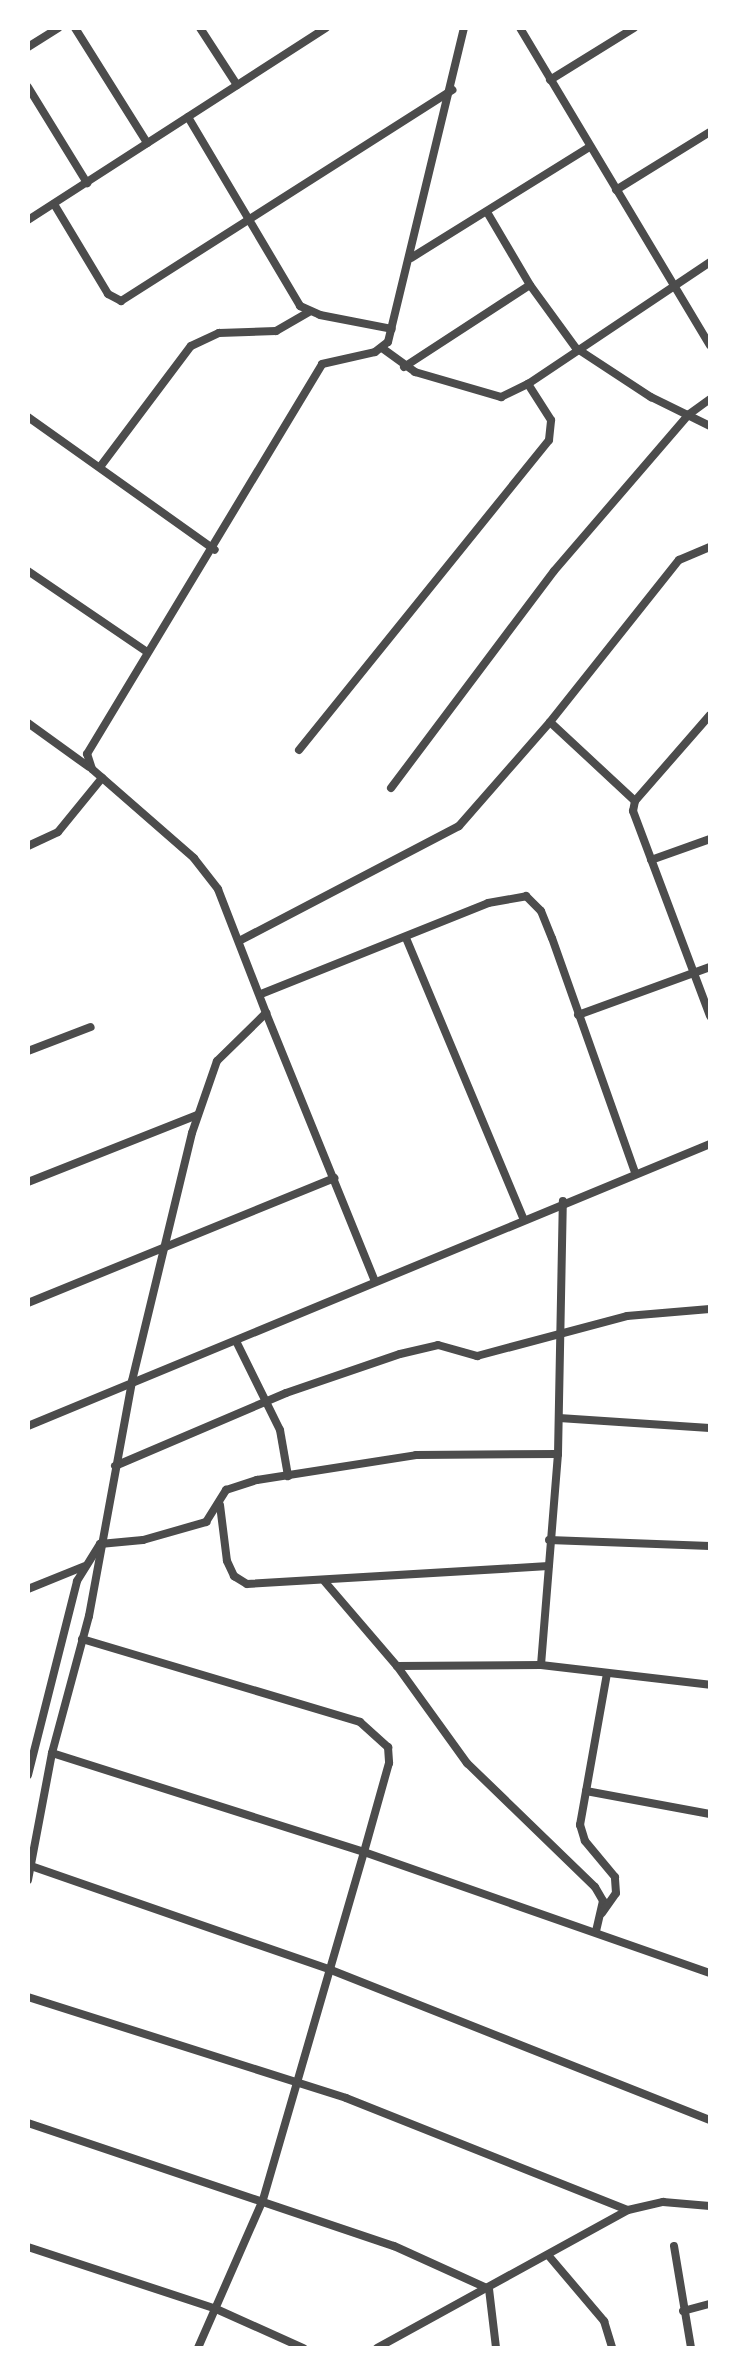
<!DOCTYPE html>
<html>
<head>
<meta charset="utf-8">
<style>
  body { margin:0 }
  #map { position:relative; width:738px; height:2376px; overflow:hidden; background:#fff; font-family:"Titillium Web",sans-serif }
  div>[style] { position:absolute }
  [style*='--x'] { left:calc(var(--x)*1px); top:calc(var(--y)*1px); width:calc(var(--w)*1px); rotate:calc(var(--a)*1deg) }
  .minor>* { height:8px; margin:-4px; padding:0 4px; transform-origin:4px; border-radius:4px; background:#4c4c4c }
  span { translate:-50% -50%; white-space:nowrap; text-align:center; line-height:1.15; -webkit-text-stroke:7px #fff; paint-order:stroke }
  .frame { position:absolute; inset:0; border:30px solid #fff; pointer-events:none }
</style>
</head>
<body>
<div id="map">
  <div class="minor">
    <div style="--x:75;--y:28;--w:136;--a:57.9"></div>
    <div style="--x:200;--y:28;--w:68;--a:57"></div>
    <div style="--x:520;--y:28;--w:370;--a:59.1"></div>
    <div style="--x:28;--y:47;--w:36;--a:-32"></div>
    <div style="--x:550;--y:80;--w:99;--a:-31.8"></div>
    <div style="--x:28;--y:87;--w:113;--a:58.4"></div>
    <div style="--x:188;--y:117;--w:220;--a:59.3"></div>
    <div style="--x:300;--y:306;--w:22;--a:24"></div>
    <div style="--x:320;--y:315;--w:73;--a:11"></div>
    <div style="--x:616;--y:190;--w:110;--a:-31.7"></div>
    <div style="--x:54;--y:204;--w:105;--a:59"></div>
    <div style="--x:108;--y:294;--w:15;--a:28"></div>
    <div style="--x:121;--y:301;--w:393;--a:-32.5"></div>
    <div style="--x:487;--y:212;--w:85;--a:59.5"></div>
    <div style="--x:530;--y:285;--w:78;--a:53.9"></div>
    <div style="--x:576;--y:348;--w:90;--a:33.2"></div>
    <div style="--x:651;--y:397;--w:66;--a:26.2"></div>
    <div style="--x:28;--y:220;--w:354;--a:-32.8"></div>
    <div style="--x:411;--y:258;--w:210;--a:-31.9"></div>
    <div style="--x:382;--y:348;--w:41;--a:36"></div>
    <div style="--x:415;--y:372;--w:90;--a:16.2"></div>
    <div style="--x:501;--y:397;--w:30;--a:-26"></div>
    <div style="--x:528;--y:384;--w:219;--a:-33.8"></div>
    <div style="--x:404;--y:367;--w:150;--a:-33.1"></div>
    <div style="--x:28;--y:417;--w:229;--a:35.4"></div>
    <div style="--x:100;--y:467;--w:151;--a:-53.1"></div>
    <div style="--x:191;--y:346;--w:31;--a:-25"></div>
    <div style="--x:219;--y:333;--w:57;--a:-2"></div>
    <div style="--x:276;--y:331;--w:38;--a:-30"></div>
    <div style="--x:28;--y:571;--w:144;--a:34.2"></div>
    <div style="--x:710;--y:715;--w:114;--a:131.1"></div>
    <div style="--x:635;--y:801;--w:10;--a:101"></div>
    <div style="--x:633;--y:811;--w:219;--a:69.4"></div>
    <div style="--x:550;--y:722;--w:116;--a:42.9"></div>
    <div style="--x:28;--y:723;--w:75;--a:35.8"></div>
    <div style="--x:299;--y:750;--w:398;--a:-51.1"></div>
    <div style="--x:549;--y:440;--w:20;--a:-84"></div>
    <div style="--x:551;--y:420;--w:43;--a:-122.6"></div>
    <div style="--x:391;--y:788;--w:271;--a:-53.1"></div>
    <div style="--x:554;--y:571;--w:206;--a:-49.3"></div>
    <div style="--x:688;--y:415;--w:27;--a:-36"></div>
    <div style="--x:28;--y:846;--w:33;--a:-25"></div>
    <div style="--x:58;--y:832;--w:70;--a:-50.8"></div>
    <div style="--x:651;--y:860;--w:63;--a:-19.6"></div>
    <div style="--x:406;--y:938;--w:303;--a:67.3"></div>
    <div style="--x:239;--y:941;--w:248;--a:-27.6"></div>
    <div style="--x:459;--y:826;--w:138;--a:-48.8"></div>
    <div style="--x:550;--y:722;--w:207;--a:-51.5"></div>
    <div style="--x:679;--y:560;--w:34;--a:-23"></div>
    <div style="--x:261;--y:994;--w:245;--a:-21.8"></div>
    <div style="--x:488;--y:903;--w:39;--a:-10"></div>
    <div style="--x:526;--y:896;--w:21;--a:45"></div>
    <div style="--x:541;--y:911;--w:29;--a:68"></div>
    <div style="--x:552;--y:938;--w:248;--a:70.5"></div>
    <div style="--x:266;--y:1013;--w:290;--a:67.9"></div>
    <div style="--x:578;--y:1015;--w:140;--a:-20"></div>
    <div style="--x:28;--y:1051;--w:67;--a:-20.9"></div>
    <div style="--x:28;--y:1182;--w:182;--a:-21.6"></div>
    <div style="--x:28;--y:1303;--w:331;--a:-22.2"></div>
    <div style="--x:236;--y:1341;--w:99;--a:63.7"></div>
    <div style="--x:280;--y:1430;--w:47;--a:80.1"></div>
    <div style="--x:559;--y:1418;--w:151;--a:3.8"></div>
    <div style="--x:28;--y:1426;--w:738;--a:-22.46"></div>
    <div style="--x:115;--y:1466;--w:186;--a:-23.1"></div>
    <div style="--x:286;--y:1393;--w:120;--a:-18.9"></div>
    <div style="--x:400;--y:1354;--w:39;--a:-13"></div>
    <div style="--x:438;--y:1345;--w:41;--a:15.8"></div>
    <div style="--x:477;--y:1356;--w:155;--a:-14.9"></div>
    <div style="--x:627;--y:1316;--w:83;--a:-4.8"></div>
    <div style="--x:220;--y:1505;--w:56;--a:82.9"></div>
    <div style="--x:227;--y:1561;--w:17;--a:65"></div>
    <div style="--x:234;--y:1576;--w:15;--a:32"></div>
    <div style="--x:247;--y:1584;--w:302;--a:-3.4"></div>
    <div style="--x:549;--y:1540;--w:161;--a:2.1"></div>
    <div style="--x:325;--y:1582;--w:111;--a:49.4"></div>
    <div style="--x:397;--y:1666;--w:120;--a:54.2"></div>
    <div style="--x:467;--y:1763;--w:178;--a:44.1"></div>
    <div style="--x:595;--y:1887;--w:16;--a:60"></div>
    <div style="--x:603;--y:1901;--w:31;--a:103"></div>
    <div style="--x:28;--y:1589;--w:61;--a:-22"></div>
    <div style="--x:82;--y:1639;--w:290;--a:16.6"></div>
    <div style="--x:360;--y:1722;--w:38;--a:42"></div>
    <div style="--x:388;--y:1747;--w:16;--a:86"></div>
    <div style="--x:389;--y:1763;--w:92;--a:105.7"></div>
    <div style="--x:364;--y:1852;--w:365;--a:106.2"></div>
    <div style="--x:262;--y:2202;--w:159;--a:113.7"></div>
    <div style="--x:541;--y:1665;--w:212;--a:-85.4"></div>
    <div style="--x:558;--y:1454;--w:253;--a:-88.9"></div>
    <div style="--x:397;--y:1666;--w:144;--a:-0.4"></div>
    <div style="--x:541;--y:1665;--w:170;--a:6.7"></div>
    <div style="--x:52;--y:1753;--w:327;--a:17.6"></div>
    <div style="--x:364;--y:1852;--w:367;--a:19.3"></div>
    <div style="--x:28;--y:1775;--w:200;--a:-75.8"></div>
    <div style="--x:77;--y:1581;--w:44;--a:-58.1"></div>
    <div style="--x:100;--y:1544;--w:43;--a:-5.3"></div>
    <div style="--x:143;--y:1540;--w:66;--a:-15.9"></div>
    <div style="--x:206;--y:1522;--w:38;--a:-58"></div>
    <div style="--x:226;--y:1490;--w:33;--a:-18"></div>
    <div style="--x:257;--y:1480;--w:161;--a:-8.9"></div>
    <div style="--x:416;--y:1455;--w:142;--a:-0.4"></div>
    <div style="--x:586;--y:1791;--w:126;--a:10.5"></div>
    <div style="--x:31;--y:1866;--w:318;--a:19.1"></div>
    <div style="--x:331;--y:1970;--w:408;--a:21.6"></div>
    <div style="--x:28;--y:1880;--w:129;--a:-79.3"></div>
    <div style="--x:52;--y:1753;--w:142;--a:-74.9"></div>
    <div style="--x:89;--y:1616;--w:239;--a:-79.6"></div>
    <div style="--x:132;--y:1381;--w:255;--a:-76.4"></div>
    <div style="--x:192;--y:1133;--w:76;--a:-70.9"></div>
    <div style="--x:217;--y:1061;--w:69;--a:-44.4"></div>
    <div style="--x:266;--y:1013;--w:133;--a:-111.2"></div>
    <div style="--x:218;--y:889;--w:39;--a:-128"></div>
    <div style="--x:194;--y:858;--w:135;--a:-138.9"></div>
    <div style="--x:92;--y:769;--w:16;--a:-108"></div>
    <div style="--x:87;--y:754;--w:455;--a:-58.9"></div>
    <div style="--x:322;--y:364;--w:54;--a:-12.8"></div>
    <div style="--x:375;--y:352;--w:16;--a:-38"></div>
    <div style="--x:388;--y:342;--w:323;--a:-76.4"></div>
    <div style="--x:602;--y:1913;--w:24;--a:-55"></div>
    <div style="--x:616;--y:1893;--w:16;--a:-94"></div>
    <div style="--x:615;--y:1877;--w:47;--a:-129.8"></div>
    <div style="--x:585;--y:1841;--w:17;--a:-107"></div>
    <div style="--x:580;--y:1825;--w:154;--a:-79.9"></div>
    <div style="--x:28;--y:1997;--w:334;--a:17.6"></div>
    <div style="--x:346;--y:2098;--w:303;--a:21.7"></div>
    <div style="--x:28;--y:2123;--w:386;--a:18.6"></div>
    <div style="--x:394;--y:2246;--w:104;--a:24.4"></div>
    <div style="--x:674;--y:2246;--w:103;--a:80.5"></div>
    <div style="--x:28;--y:2247;--w:196;--a:18.2"></div>
    <div style="--x:214;--y:2308;--w:98;--a:24.2"></div>
    <div style="--x:548;--y:2255;--w:87;--a:49.7"></div>
    <div style="--x:604;--y:2321;--w:28;--a:73"></div>
    <div style="--x:489;--y:2289;--w:59;--a:83.2"></div>
    <div style="--x:683;--y:2311;--w:28;--a:-15"></div>
    <div style="--x:377;--y:2348;--w:286;--a:-28.8"></div>
    <div style="--x:628;--y:2210;--w:36;--a:-13"></div>
    <div style="--x:663;--y:2202;--w:47;--a:4.9"></div>
  </div>
  <div class="frame"></div>
</div>
</body>
</html>
